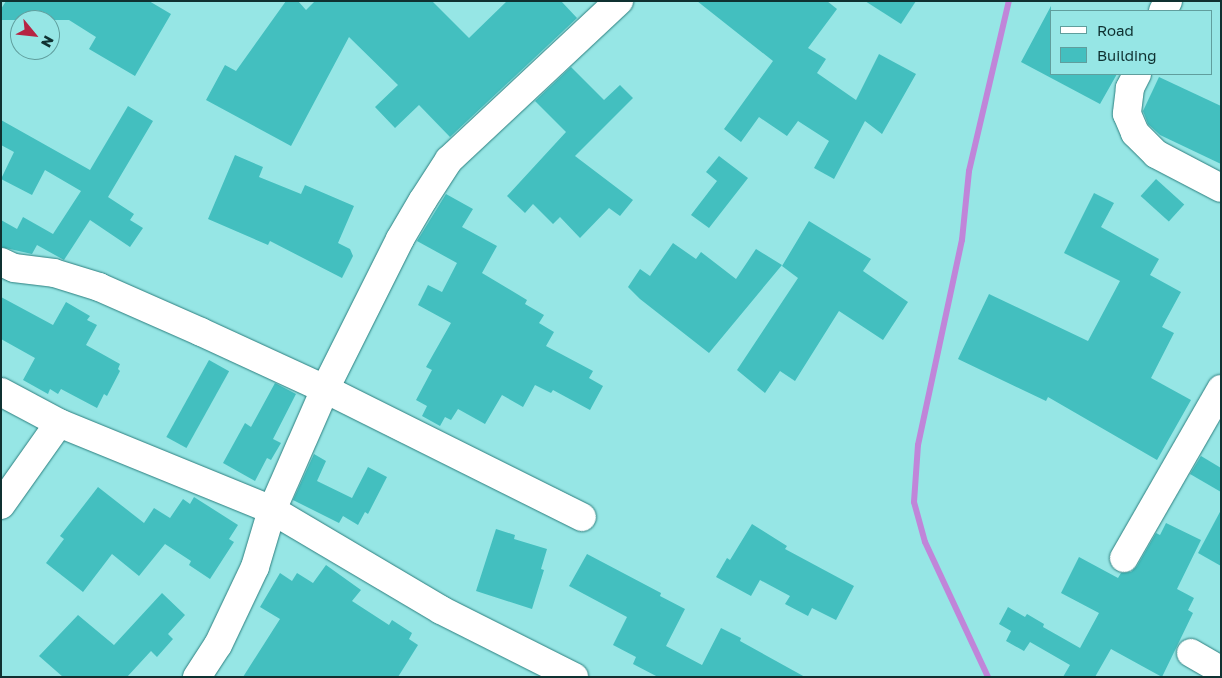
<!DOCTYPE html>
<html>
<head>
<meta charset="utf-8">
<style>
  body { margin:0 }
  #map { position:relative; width:1222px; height:678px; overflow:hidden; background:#96e6e5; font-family:"Golos Text",sans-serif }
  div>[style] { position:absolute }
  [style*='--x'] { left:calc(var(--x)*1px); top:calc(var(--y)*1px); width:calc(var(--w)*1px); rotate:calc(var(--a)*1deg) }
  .stream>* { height:6px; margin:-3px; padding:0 3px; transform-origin:3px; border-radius:3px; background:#c085d9 }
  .building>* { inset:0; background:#43bfbf; transform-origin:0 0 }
  .roads { filter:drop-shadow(0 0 1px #2b7e7e) drop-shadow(0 0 1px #2b7e7e) }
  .minor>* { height:28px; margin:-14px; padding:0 14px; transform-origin:14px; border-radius:14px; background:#fff }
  span { translate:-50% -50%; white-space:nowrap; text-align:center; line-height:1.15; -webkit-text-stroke:4px #96e6e5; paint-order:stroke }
  .frame { position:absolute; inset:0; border:2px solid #0f3131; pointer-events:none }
  .legend { position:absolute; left:1050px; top:10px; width:162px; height:65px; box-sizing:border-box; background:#96e6e5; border:1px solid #609e9d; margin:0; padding:6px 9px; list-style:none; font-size:15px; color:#0f3131 }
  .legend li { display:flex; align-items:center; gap:10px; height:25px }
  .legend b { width:25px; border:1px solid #609e9d }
  .north { position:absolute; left:10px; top:10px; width:50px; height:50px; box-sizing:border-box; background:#96e6e5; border:1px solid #609e9d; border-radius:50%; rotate:118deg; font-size:14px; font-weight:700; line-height:20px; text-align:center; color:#0f3131 }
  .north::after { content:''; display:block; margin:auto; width:18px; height:22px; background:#b62443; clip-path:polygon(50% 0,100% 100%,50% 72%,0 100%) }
</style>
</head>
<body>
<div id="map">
  <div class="stream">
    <div style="--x:988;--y:677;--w:149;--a:-115"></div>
    <div style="--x:925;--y:542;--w:41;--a:-105.4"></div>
    <div style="--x:914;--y:502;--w:57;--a:-86"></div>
    <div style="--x:918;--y:445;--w:210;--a:-77.9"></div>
    <div style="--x:962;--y:240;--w:69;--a:-84.2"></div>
    <div style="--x:969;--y:171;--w:175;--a:-76.8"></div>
  </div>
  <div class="building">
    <div style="clip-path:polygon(6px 1px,149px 1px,171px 14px,135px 76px,89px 49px,96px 37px,69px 20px,1px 20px,1px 9px)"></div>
    <div style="clip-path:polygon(286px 1px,298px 1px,306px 10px,315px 1px,432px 1px,469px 38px,507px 1px,561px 1px,577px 18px,450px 137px,419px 105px,395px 128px,375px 107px,398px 85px,349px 37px,291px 146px,206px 100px,225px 65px,236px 71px)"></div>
    <div style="clip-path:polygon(697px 1px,827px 1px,837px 9px,808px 48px,826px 59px,817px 73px,856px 100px,879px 54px,916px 74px,882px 134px,865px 121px,834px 179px,814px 168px,829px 141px,798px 121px,787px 136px,759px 117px,741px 142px,724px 129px,773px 61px)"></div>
    <div style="clip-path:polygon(865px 1px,916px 1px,901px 24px)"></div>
    <div style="clip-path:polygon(1051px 6px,1051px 74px,1117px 74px,1100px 104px,1021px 62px)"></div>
    <div style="clip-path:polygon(571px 67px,604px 100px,620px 85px,633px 98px,575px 156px,633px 200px,620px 216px,609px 208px,580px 238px,560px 217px,553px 224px,533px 204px,525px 213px,507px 196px,566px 132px,535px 101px)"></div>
    <div style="clip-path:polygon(1159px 77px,1221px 106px,1221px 164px,1160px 135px,1148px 124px,1143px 111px)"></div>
    <div style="clip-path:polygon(128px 106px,153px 121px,108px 197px,134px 214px,130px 220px,143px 228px,130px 247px,90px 220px,64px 260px,37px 245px,32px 254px,1px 247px,1px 220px,17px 229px,23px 217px,53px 234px,81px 191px,45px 170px,32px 195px,1px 179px,14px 152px,1px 145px,1px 120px,90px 170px)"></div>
    <div style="clip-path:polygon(235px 155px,263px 167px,259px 177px,301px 194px,305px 185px,354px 206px,338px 243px,350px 249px,353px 256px,342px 278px,270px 241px,268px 245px,208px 219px)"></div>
    <div style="clip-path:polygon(719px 156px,748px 178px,709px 228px,691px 215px,717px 181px,706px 172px)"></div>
    <div style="left:1156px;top:179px;width:38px;height:23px;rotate:42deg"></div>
    <div style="clip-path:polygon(1094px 193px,1114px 203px,1101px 227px,1159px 259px,1150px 275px,1181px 292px,1162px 327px,1174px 333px,1151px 378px,1191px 400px,1157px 460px,1048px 397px,1046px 401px,958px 359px,989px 294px,1088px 341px,1120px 281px,1064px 253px)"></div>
    <div style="clip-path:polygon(446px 194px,473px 209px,462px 227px,497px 246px,482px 273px,527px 300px,525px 304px,544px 315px,539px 323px,554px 332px,546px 346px,593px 371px,589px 378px,603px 386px,590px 410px,553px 390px,551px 393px,535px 385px,523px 407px,502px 395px,485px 424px,458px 409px,451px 420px,445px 417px,440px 426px,422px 416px,427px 406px,416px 400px,432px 370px,426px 367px,451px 323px,418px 305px,428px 285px,442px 292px,457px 263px,417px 241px)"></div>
    <div style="clip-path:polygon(809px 221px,871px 259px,863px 271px,908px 302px,883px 340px,839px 311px,795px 381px,780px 371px,765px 393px,737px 370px,798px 278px,782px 266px)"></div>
    <div style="clip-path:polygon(673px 243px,696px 259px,701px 252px,736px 279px,756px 249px,782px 265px,709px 353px,640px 299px,628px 287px,640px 269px,650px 276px)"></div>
    <div style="clip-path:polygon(1px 297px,53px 325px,66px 302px,90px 316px,87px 320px,97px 325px,86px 345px,120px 364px,118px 369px,120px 371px,107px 396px,104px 394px,97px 408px,61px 389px,58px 394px,50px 389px,48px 394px,23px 380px,35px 358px,1px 339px)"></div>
    <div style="left:209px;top:360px;width:23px;height:88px;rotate:29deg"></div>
    <div style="clip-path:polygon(275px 383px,296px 394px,273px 439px,281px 443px,271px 460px,267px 458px,255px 481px,223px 463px,245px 423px,251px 427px)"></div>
    <div style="clip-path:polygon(314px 454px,326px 461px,317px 481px,352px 498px,368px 467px,387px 477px,368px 514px,365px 512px,358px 525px,343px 516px,339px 523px,293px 500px)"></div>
    <div style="clip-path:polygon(1201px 456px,1221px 468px,1221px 492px,1190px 474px)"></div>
    <div style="clip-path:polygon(98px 487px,144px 523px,154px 508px,170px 518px,183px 499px,190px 504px,194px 497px,238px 525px,229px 539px,234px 542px,210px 579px,189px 565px,191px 561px,165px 544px,139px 576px,112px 554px,83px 592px,46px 563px,64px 539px,60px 536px)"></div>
    <div style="clip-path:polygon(1221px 510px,1221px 566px,1198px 553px)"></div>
    <div style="clip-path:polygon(1166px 523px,1201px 540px,1177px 589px,1194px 598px,1188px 610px,1193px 613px,1162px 677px,1111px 649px,1095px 677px,1063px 677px,1070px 665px,1030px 642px,1024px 651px,1006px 641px,1011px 631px,999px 624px,1008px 607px,1025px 617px,1027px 614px,1044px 624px,1043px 627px,1080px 648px,1099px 613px,1061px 593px,1079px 557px,1118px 578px,1121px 573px,1131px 572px,1137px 566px,1156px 533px,1160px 535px)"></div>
    <div style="clip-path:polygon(752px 524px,787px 546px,785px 549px,854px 586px,836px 620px,812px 608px,808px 616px,785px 604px,790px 596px,760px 580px,751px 596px,716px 577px,727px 558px,730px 560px)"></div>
    <div style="clip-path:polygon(496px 529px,515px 535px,514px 539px,547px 549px,541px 569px,544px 570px,532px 609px,476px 591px)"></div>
    <div style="clip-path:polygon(587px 554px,661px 593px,660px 596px,685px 609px,666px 646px,702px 665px,721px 628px,741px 638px,740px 641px,805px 677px,658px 677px,633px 664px,636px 657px,613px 645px,627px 617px,569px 586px)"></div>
    <div style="clip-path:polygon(326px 565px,361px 590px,352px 601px,389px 625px,392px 620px,412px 633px,409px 639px,418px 645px,398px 677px,243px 677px,280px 619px,260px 607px,280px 573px,292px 581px,297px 573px,313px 583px)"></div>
    <div style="clip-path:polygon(162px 593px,185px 615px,168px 634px,173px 639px,157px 657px,151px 651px,127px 677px,63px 677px,39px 656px,78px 615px,114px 645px)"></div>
  </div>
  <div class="roads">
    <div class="minor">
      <div style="--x:1163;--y:11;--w:11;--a:-63"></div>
      <div style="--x:1137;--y:74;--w:16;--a:117"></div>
      <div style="--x:1130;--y:88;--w:26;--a:97"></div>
      <div style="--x:1127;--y:114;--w:21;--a:67"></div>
      <div style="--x:1135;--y:133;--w:30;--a:45"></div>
      <div style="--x:1156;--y:154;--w:73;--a:27.6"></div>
      <div style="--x:1;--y:262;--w:14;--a:25"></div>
      <div style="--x:14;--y:268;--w:40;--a:7.1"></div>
      <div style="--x:54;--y:273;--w:47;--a:17.3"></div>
      <div style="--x:99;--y:287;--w:111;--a:23.8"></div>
      <div style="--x:201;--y:332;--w:136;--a:24.7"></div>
      <div style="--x:325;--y:389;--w:287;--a:26.5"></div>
      <div style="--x:1;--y:392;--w:66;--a:28.1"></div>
      <div style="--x:59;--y:423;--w:230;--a:22.2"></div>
      <div style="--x:272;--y:510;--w:196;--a:30.6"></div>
      <div style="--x:441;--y:610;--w:149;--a:26.7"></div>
      <div style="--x:1;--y:505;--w:100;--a:-54.7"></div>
      <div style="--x:1124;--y:558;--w:195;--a:-60.1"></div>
      <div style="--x:1191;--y:653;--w:34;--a:30"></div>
      <div style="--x:197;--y:677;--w:38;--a:-57"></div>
      <div style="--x:218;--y:645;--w:86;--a:-64.6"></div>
      <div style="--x:255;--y:567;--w:59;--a:-73.4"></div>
      <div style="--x:272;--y:510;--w:132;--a:-66.3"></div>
      <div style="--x:325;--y:389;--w:168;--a:-63.4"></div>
      <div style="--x:400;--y:239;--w:45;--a:-59.5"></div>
      <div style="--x:423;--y:200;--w:48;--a:-57"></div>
      <div style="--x:449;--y:160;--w:233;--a:-43.1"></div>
    </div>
  </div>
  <div class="frame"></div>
  <ul class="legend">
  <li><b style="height:6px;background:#fff"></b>Road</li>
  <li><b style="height:14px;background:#43bfbf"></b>Building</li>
  </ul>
  <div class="north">N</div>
</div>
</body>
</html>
